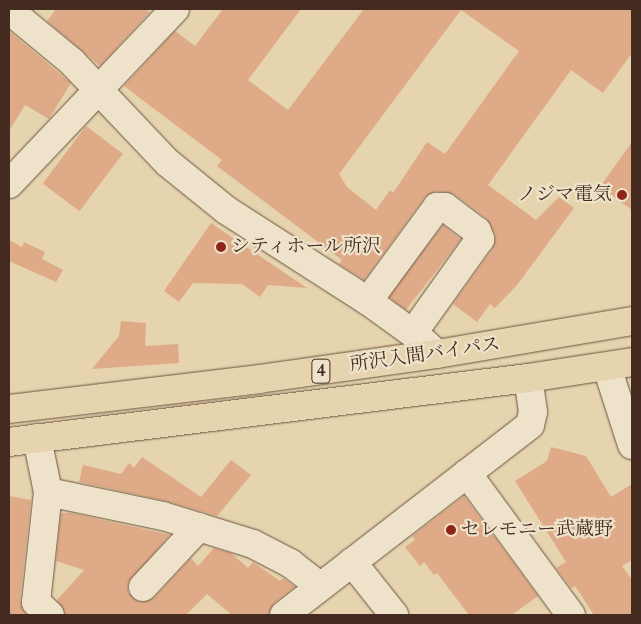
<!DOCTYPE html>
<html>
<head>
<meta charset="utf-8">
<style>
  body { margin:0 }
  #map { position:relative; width:641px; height:624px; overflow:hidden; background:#e5d4ad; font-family:Cardo,"Noto Serif JP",serif }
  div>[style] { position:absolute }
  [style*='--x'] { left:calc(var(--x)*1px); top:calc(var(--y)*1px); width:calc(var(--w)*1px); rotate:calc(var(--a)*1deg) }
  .building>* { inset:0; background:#dfaa87; transform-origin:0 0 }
  .roads { filter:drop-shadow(0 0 1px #6c5442) drop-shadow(0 0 1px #6c5442) }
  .minor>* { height:28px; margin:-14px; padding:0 14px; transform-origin:14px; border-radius:14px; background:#eee3ca }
  .major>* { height:28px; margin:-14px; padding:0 14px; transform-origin:14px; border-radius:14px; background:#e5d4ad }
  .dots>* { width:14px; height:14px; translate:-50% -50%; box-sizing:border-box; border:2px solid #eee3ca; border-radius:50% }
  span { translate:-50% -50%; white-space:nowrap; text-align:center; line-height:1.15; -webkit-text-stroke:4.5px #eee3ca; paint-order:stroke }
  .shield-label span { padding:1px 4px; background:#eee3ca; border:1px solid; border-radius:4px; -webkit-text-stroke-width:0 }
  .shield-label { font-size:18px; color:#442a1f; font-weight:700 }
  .poi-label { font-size:19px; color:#442a1f }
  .right { translate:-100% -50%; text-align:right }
  .left { translate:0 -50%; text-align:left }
  .street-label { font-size:19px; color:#442a1f }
  .frame { position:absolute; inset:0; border:10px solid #442a1f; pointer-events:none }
</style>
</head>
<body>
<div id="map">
  <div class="building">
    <div style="clip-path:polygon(56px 9px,145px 9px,150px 12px,100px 66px,47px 21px)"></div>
    <div style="clip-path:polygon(evenodd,223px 9px,301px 9px,248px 80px,288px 110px,364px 9px,632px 9px,632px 53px,603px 93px,571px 70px,488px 185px,536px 220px,559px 197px,574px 208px,517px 285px,495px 308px,490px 304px,477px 322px,453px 304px,493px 248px,495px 234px,486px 218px,454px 194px,437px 191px,425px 197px,364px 280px,339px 264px,342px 260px,217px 166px,222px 160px,124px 86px,175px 31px,195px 46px,223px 9px,461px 10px,519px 51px,445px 154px,427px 142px,393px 193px,390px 190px,376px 210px,347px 187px,339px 174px,461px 10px)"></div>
    <div style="clip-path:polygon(9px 31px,71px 83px,49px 119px,25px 105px,9px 131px)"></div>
    <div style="left:86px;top:126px;width:46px;height:72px;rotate:37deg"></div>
    <div style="clip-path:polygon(632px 142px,632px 210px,600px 187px)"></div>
    <div style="clip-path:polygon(211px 223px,307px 288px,268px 285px,260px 297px,242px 284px,193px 283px,179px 302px,164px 291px)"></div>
    <div style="left:443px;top:225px;width:23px;height:90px;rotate:38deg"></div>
    <div style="clip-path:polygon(9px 240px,22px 247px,24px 242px,45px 252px,42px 259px,63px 270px,56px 282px,9px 261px)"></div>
    <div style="clip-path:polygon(121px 321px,146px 323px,145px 346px,178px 344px,179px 363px,92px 369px,119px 336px)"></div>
    <div style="clip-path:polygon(551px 447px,586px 456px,611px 497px,632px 484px,632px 560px,622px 566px,632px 580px,632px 615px,594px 615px,575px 586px,571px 588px,556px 568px,566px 562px,515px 481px,547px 461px)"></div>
    <div style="clip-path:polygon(142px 457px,201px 497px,231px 460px,251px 475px,217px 516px,166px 501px,79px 482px,83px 465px,121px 474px,129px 463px,134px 468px)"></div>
    <div style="clip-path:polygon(9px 496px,31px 500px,20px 600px,26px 615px,9px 615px)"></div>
    <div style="clip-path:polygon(464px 496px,538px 596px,513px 614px,469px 615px,437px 573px,434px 575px,424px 562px,420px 566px,405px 547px,415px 540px,412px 536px)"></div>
    <div style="clip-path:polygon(61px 513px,71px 513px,170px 535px,128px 583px,128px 592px,139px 602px,154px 598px,191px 558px,198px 566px,214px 548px,231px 553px,248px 568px,253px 562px,280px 581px,283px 578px,295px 587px,274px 603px,269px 615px,232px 615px,207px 594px,186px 615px,65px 615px,57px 600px,84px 570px,56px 561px)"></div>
  </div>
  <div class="roads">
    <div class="minor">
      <div style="--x:9;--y:10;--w:82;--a:39.5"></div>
      <div style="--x:72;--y:62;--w:139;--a:46.5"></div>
      <div style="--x:168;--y:163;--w:75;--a:39"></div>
      <div style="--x:226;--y:210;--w:169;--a:32.7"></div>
      <div style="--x:368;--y:301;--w:62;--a:35.8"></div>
      <div style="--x:418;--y:337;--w:25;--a:42"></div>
      <div style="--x:9;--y:184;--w:241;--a:-46.5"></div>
      <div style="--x:368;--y:301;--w:117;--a:-53.7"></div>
      <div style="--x:437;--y:207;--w:8;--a:0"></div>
      <div style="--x:445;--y:207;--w:40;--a:37"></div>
      <div style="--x:477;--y:231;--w:9;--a:69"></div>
      <div style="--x:480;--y:239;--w:115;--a:125.5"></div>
      <div style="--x:607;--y:367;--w:82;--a:72.2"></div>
      <div style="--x:37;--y:438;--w:55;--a:78.5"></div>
      <div style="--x:48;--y:492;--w:117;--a:11.8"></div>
      <div style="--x:163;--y:516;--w:94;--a:17.3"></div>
      <div style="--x:253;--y:544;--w:42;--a:27.2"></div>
      <div style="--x:290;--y:563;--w:37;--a:38"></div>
      <div style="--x:467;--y:473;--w:176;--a:53.8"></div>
      <div style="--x:48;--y:492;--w:111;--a:96.2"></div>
      <div style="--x:36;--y:602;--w:19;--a:43"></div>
      <div style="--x:352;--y:562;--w:68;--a:51.6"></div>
      <div style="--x:143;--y:587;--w:82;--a:-47"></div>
      <div style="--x:284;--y:615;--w:311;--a:-37.7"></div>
      <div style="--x:530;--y:425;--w:13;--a:-77"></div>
      <div style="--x:533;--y:412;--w:34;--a:-98"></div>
    </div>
    <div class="major">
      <div style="--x:9;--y:409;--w:252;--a:-6.8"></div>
      <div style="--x:259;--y:379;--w:180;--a:-8"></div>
      <div style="--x:437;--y:354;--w:198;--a:-9.6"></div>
      <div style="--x:9;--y:442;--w:523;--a:-7.03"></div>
      <div style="--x:528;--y:378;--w:105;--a:-8.7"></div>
    </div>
  </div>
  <div class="dots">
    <div style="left:622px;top:195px;background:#8f2418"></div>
    <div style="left:221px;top:247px;background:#8f2418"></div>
    <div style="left:451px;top:530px;background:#8f2418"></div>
  </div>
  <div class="shield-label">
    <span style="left:321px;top:371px">4</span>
  </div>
  <div class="poi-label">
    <span class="right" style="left:612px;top:195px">ノジマ電気</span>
    <span class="left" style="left:231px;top:247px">シティホール所沢</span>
    <span class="left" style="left:461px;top:530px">セレモニー武蔵野</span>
  </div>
  <div class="street-label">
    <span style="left:425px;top:355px;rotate:-8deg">所沢入間バイパス</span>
  </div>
  <div class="frame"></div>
</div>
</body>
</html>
